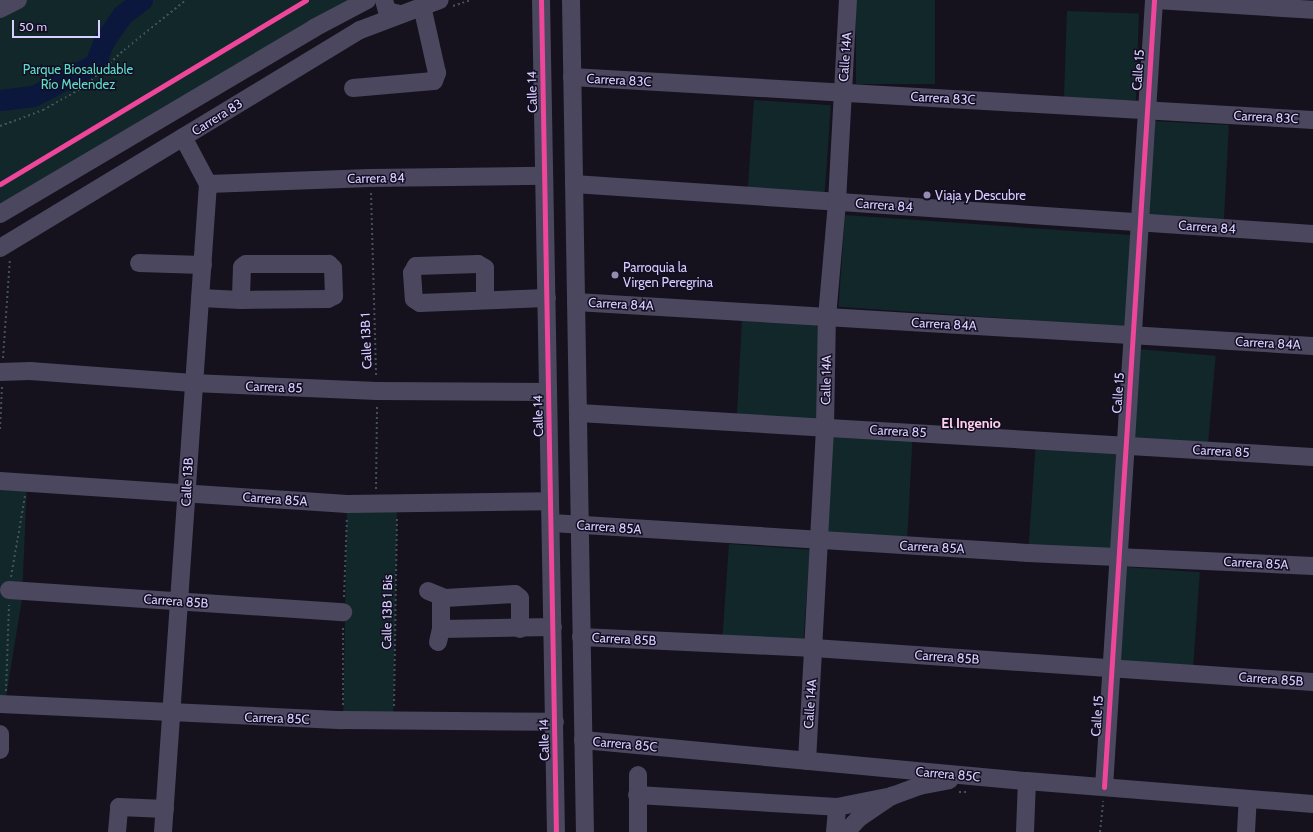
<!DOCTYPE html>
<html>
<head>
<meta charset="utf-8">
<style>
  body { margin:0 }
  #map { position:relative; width:1313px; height:832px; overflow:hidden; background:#15121d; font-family:Cabin,sans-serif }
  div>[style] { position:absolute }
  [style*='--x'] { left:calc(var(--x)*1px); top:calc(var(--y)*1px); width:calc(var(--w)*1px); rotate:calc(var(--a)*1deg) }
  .green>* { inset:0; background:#12272a; transform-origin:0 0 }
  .river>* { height:21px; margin:-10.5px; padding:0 10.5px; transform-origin:10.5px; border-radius:10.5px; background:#0b173c }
  .path>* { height:2px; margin-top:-1px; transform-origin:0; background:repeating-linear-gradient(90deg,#45505e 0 2px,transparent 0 5px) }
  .minor>* { height:18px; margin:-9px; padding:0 9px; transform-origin:9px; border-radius:9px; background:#4b475e }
  .cycleway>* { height:5px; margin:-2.5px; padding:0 2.5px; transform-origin:2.5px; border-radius:2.5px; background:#ed469a }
  .dots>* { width:11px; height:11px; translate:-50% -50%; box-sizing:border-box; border:2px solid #130e22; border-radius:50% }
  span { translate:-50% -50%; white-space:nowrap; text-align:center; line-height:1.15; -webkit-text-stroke:3px #130e22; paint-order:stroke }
  .street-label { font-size:13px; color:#d9cfff }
  .park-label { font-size:13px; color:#5cdeca }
  .poi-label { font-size:13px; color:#d9cfff }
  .left { translate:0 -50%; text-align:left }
  .neighbourhood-label { font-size:14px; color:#ffd1ea; font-weight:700 }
  .scale { position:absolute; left:12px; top:20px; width:88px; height:18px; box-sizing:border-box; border:2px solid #d9cfff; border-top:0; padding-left:5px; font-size:12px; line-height:14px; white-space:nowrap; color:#d9cfff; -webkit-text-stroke:3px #130e22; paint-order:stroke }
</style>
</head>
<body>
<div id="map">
  <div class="green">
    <div style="clip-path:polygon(18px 0,367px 0,0 214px,0 9px)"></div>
    <div style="left:856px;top:0;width:79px;height:84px"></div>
    <div style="left:1067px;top:11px;width:72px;height:87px;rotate:2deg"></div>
    <div style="left:754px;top:100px;width:77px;height:90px;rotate:4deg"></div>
    <div style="left:1151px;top:121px;width:78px;height:100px;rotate:3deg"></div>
    <div style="left:845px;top:215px;width:290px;height:92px;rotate:4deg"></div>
    <div style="left:742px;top:318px;width:82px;height:97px;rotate:3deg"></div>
    <div style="left:1138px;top:349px;width:78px;height:91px;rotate:5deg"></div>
    <div style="left:825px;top:427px;width:88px;height:113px;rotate:3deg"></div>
    <div style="left:1036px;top:440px;width:90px;height:113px;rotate:4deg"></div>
    <div style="clip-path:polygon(0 481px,27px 483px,22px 599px,5px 703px,0 704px)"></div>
    <div style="left:397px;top:503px;width:218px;height:50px;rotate:91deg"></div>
    <div style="left:729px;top:544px;width:81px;height:95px;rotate:4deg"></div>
    <div style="left:1125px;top:567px;width:75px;height:96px;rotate:4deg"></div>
  </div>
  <div class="river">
    <div style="--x:0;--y:100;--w:33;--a:-7"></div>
    <div style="--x:33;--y:96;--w:70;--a:-27.3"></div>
    <div style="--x:95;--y:64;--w:25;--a:-69"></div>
    <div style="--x:104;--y:41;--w:32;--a:-55"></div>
    <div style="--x:122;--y:15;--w:25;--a:-37"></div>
  </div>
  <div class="path">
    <div style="--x:453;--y:6;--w:19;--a:-18"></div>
    <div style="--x:0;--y:126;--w:46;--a:-20.4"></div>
    <div style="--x:43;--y:110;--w:47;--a:-29.3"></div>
    <div style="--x:84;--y:87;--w:54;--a:-42.8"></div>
    <div style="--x:124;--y:50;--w:80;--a:-38.9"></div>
    <div style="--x:371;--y:193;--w:184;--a:88.4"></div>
    <div style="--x:3;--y:358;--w:99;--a:-86"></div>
    <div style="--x:0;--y:429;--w:42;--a:-87.3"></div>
    <div style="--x:376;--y:489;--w:84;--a:-89.3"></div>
    <div style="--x:11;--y:577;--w:82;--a:-80.2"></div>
    <div style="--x:344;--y:597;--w:80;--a:-87.9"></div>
    <div style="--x:6;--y:691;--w:86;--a:-88"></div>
    <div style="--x:343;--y:705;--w:80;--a:-90"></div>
    <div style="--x:394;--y:706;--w:189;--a:-89.1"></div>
    <div style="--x:959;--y:792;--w:9;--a:0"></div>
    <div style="--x:1100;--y:832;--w:31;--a:-84"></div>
  </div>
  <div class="minor">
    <div style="--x:384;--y:0;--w:11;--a:75"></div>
    <div style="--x:387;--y:11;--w:13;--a:13"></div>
    <div style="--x:541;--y:0;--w:832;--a:88.97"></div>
    <div style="--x:571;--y:0;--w:832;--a:89.04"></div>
    <div style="--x:1156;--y:0;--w:157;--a:3.6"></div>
    <div style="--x:0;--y:9;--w:20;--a:-27"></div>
    <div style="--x:572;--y:77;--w:742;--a:3.32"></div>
    <div style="--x:353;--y:88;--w:81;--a:-4.9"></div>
    <div style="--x:434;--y:81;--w:9;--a:-69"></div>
    <div style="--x:437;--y:73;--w:69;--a:-102.6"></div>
    <div style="--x:208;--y:184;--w:162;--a:-2.1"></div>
    <div style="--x:370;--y:178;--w:174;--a:-0.7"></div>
    <div style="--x:574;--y:184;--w:741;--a:3.87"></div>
    <div style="--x:0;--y:214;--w:365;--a:-30.6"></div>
    <div style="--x:314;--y:28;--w:60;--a:-27.8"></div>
    <div style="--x:0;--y:248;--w:421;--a:-31.2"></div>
    <div style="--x:360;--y:30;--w:85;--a:-20.6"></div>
    <div style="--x:139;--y:263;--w:64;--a:1.8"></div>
    <div style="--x:200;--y:298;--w:41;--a:2.8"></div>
    <div style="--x:241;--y:300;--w:87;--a:-0.7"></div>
    <div style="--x:328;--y:299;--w:7;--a:-27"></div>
    <div style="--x:334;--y:296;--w:28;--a:-92"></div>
    <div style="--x:333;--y:268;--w:6;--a:-135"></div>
    <div style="--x:329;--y:264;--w:83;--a:180"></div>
    <div style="--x:246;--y:264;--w:5;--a:143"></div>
    <div style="--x:242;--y:267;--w:33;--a:92"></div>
    <div style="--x:485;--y:300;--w:32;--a:-90"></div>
    <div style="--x:485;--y:268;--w:8;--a:-150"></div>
    <div style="--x:478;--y:264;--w:62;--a:178.2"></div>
    <div style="--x:416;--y:266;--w:8;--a:120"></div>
    <div style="--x:412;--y:273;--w:26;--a:86"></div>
    <div style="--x:414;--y:299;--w:7;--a:34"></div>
    <div style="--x:420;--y:303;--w:127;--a:-2.3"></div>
    <div style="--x:576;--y:302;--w:738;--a:3.42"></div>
    <div style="--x:0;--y:372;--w:30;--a:-2"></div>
    <div style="--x:30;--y:371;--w:163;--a:4.2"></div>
    <div style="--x:193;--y:383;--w:184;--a:2.5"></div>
    <div style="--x:377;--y:391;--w:171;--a:0.3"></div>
    <div style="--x:579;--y:413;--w:735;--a:3.43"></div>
    <div style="--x:0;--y:481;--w:348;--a:3.8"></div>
    <div style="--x:347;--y:504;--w:203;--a:-0.8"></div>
    <div style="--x:552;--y:523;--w:477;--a:3.6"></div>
    <div style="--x:1028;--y:553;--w:285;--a:2.6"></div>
    <div style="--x:9;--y:590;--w:335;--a:3.8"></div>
    <div style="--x:428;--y:591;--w:18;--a:22"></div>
    <div style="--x:445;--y:598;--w:70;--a:-3.3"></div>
    <div style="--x:515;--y:594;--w:6;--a:39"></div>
    <div style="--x:520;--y:598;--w:31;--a:90"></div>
    <div style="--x:441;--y:629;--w:112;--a:-1"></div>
    <div style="--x:581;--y:637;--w:233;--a:2.7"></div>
    <div style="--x:814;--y:648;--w:500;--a:3.9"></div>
    <div style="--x:438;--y:642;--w:13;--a:-77"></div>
    <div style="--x:441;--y:629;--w:26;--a:-90"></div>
    <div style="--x:441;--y:603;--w:6;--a:-51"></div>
    <div style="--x:0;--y:704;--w:343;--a:2.7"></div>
    <div style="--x:343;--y:720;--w:212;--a:0.5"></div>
    <div style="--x:0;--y:734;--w:16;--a:90"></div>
    <div style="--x:583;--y:740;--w:446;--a:5.3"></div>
    <div style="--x:1027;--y:781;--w:287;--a:4.6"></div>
    <div style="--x:807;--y:761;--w:334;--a:-86.9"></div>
    <div style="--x:825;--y:427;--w:110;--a:-89"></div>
    <div style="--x:827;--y:317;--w:115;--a:-85"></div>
    <div style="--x:837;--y:202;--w:202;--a:-86.9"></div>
    <div style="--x:638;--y:775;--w:57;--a:90"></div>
    <div style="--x:1104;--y:787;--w:789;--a:-86.36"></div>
    <div style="--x:637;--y:795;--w:200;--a:3.4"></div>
    <div style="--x:837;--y:807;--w:56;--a:-11.3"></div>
    <div style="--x:117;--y:832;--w:25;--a:-85"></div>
    <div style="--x:119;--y:807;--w:46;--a:2.5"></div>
    <div style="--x:163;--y:832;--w:650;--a:-86.03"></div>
    <div style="--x:208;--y:184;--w:53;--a:-118"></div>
    <div style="--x:835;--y:832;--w:25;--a:-85"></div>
    <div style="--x:846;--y:832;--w:19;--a:-47"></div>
    <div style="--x:859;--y:818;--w:40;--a:-34"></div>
    <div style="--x:892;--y:796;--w:29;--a:-20"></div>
    <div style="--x:919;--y:786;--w:31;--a:-11"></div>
    <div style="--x:1025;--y:832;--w:51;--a:-87.8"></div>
    <div style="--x:1246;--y:832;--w:33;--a:-87"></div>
  </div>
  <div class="cycleway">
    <div style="--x:541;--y:0;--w:832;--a:88.97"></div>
    <div style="--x:0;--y:184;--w:357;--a:-31"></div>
    <div style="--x:1104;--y:787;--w:789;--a:-86.36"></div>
  </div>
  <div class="dots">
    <div style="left:927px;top:195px;background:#948db0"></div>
    <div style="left:615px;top:275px;background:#948db0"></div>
  </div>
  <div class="street-label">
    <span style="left:845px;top:57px;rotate:-86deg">Calle 14A</span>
    <span style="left:1138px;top:70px;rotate:-86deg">Calle 15</span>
    <span style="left:619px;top:80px;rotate:3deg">Carrera 83C</span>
    <span style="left:532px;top:92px;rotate:-91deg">Calle 14</span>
    <span style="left:943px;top:98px;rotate:3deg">Carrera 83C</span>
    <span style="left:217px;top:117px;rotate:-32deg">Carrera 83</span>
    <span style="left:1266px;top:117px;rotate:3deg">Carrera 83C</span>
    <span style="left:376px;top:178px;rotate:-1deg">Carrera 84</span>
    <span style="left:884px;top:205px;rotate:4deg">Carrera 84</span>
    <span style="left:1207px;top:227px;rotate:4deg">Carrera 84</span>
    <span style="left:621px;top:304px;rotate:3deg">Carrera 84A</span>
    <span style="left:944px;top:324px;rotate:3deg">Carrera 84A</span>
    <span style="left:366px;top:341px;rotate:-92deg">Calle 13B 1</span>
    <span style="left:1268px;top:343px;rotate:3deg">Carrera 84A</span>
    <span style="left:826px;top:380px;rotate:-89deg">Calle 14A</span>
    <span style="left:274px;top:387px;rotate:2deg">Carrera 85</span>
    <span style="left:1118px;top:393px;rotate:-86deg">Calle 15</span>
    <span style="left:538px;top:416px;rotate:-91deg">Calle 14</span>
    <span style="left:898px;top:431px;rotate:3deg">Carrera 85</span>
    <span style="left:1221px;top:451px;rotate:3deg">Carrera 85</span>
    <span style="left:187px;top:482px;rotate:-87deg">Calle 13B</span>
    <span style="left:275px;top:499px;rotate:4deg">Carrera 85A</span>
    <span style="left:609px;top:527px;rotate:4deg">Carrera 85A</span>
    <span style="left:932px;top:547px;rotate:3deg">Carrera 85A</span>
    <span style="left:1256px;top:563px;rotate:3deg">Carrera 85A</span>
    <span style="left:176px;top:601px;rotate:4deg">Carrera 85B</span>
    <span style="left:387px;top:612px;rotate:-89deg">Calle 13B 1 Bis</span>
    <span style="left:624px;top:639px;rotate:3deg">Carrera 85B</span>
    <span style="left:947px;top:657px;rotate:4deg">Carrera 85B</span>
    <span style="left:1271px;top:679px;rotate:4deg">Carrera 85B</span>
    <span style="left:810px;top:704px;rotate:-86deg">Calle 14A</span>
    <span style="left:1097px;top:716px;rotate:-86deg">Calle 15</span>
    <span style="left:277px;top:718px;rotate:2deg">Carrera 85C</span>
    <span style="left:544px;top:740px;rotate:-91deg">Calle 14</span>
    <span style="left:625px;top:744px;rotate:5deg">Carrera 85C</span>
    <span style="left:948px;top:774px;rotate:5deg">Carrera 85C</span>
  </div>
  <div class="park-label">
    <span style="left:78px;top:77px">Parque Biosaludable<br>Río Melendez</span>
  </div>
  <div class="poi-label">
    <span class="left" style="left:935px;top:195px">Viaja y Descubre</span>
    <span class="left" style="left:623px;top:275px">Parroquia la<br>Virgen Peregrina</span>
  </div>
  <div class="neighbourhood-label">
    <span style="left:971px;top:423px">El Ingenio</span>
  </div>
  <div class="scale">50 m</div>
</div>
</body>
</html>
